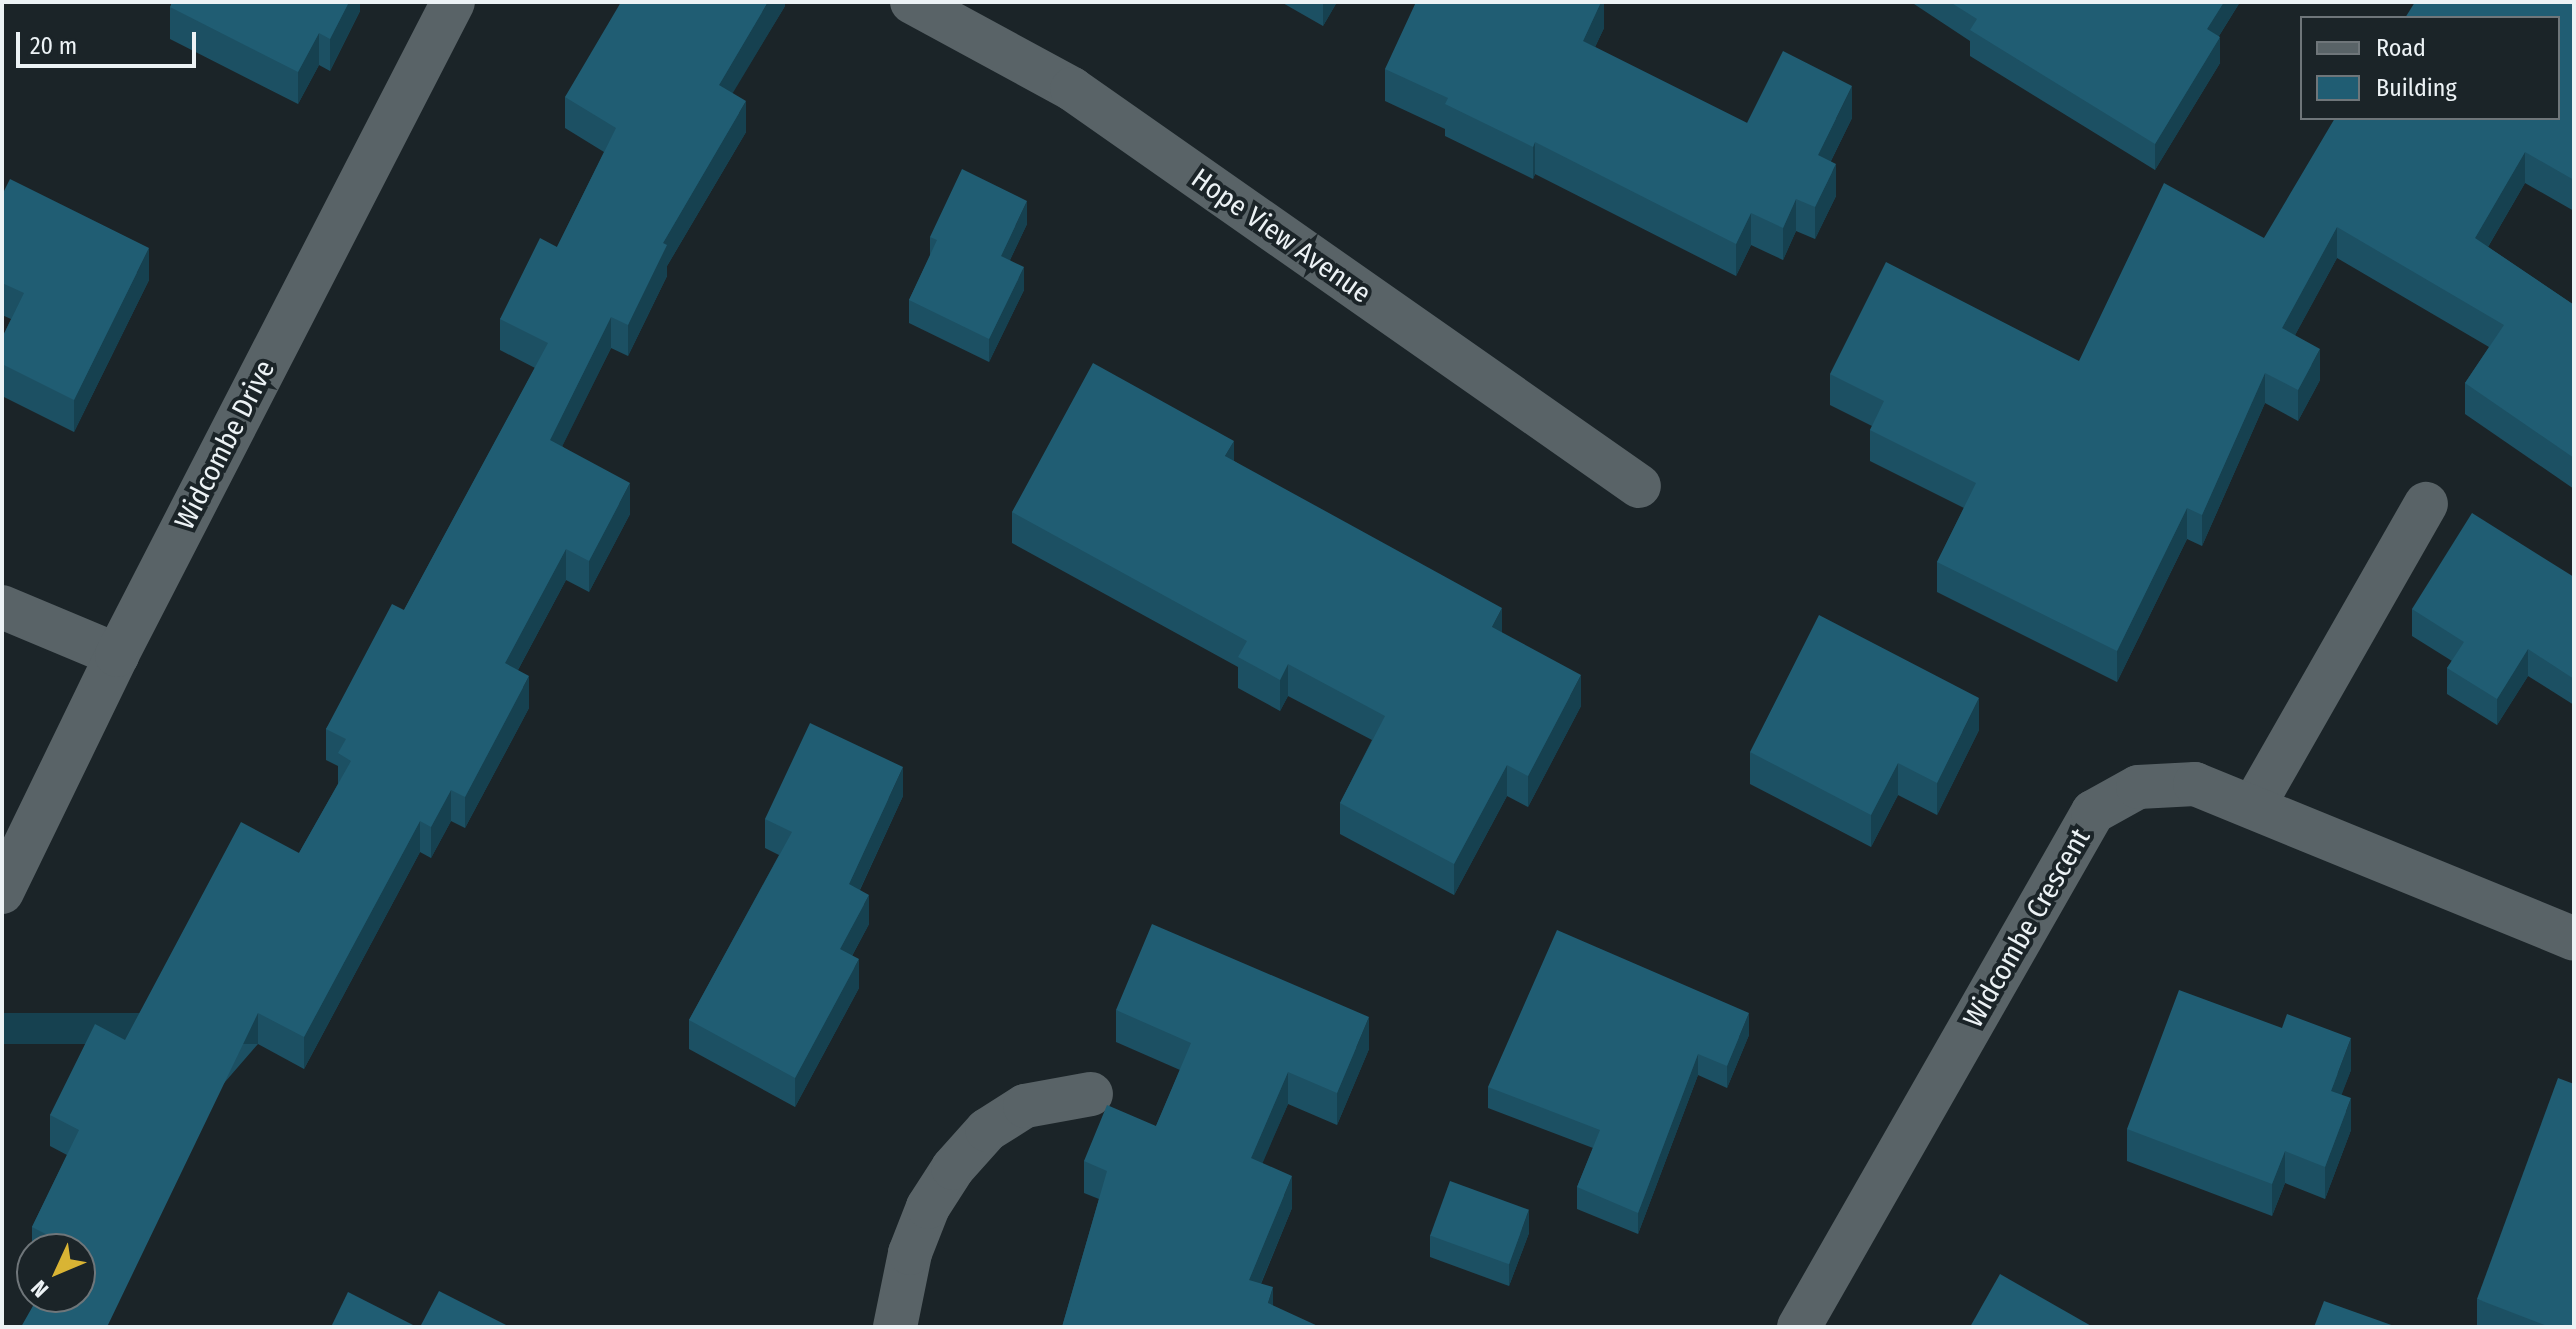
<!DOCTYPE html>
<style>
body{margin:0}
#map{position:relative;width:2576px;height:1329px;overflow:hidden;background:#1b2428;font-family:"Fira Sans Condensed",sans-serif}
div>[style]{position:absolute}
.minor>*{height:44px;margin:-22px;padding:0 22px;transform-origin:22px;border-radius:22px;background:#596367}
.wall>*{inset:0;background:#1c5063}
.shaded-wall>*{inset:0;background:#164150;transform-origin:0 0}
.building>*{inset:0;background:#205d73;transform-origin:0 0}
span{translate:-50% -50%;white-space:nowrap;text-align:center;line-height:1.15;-webkit-text-stroke:8px #1b2428;paint-order:stroke}
.street-label{font-size:28px;color:#ecf2f5}
.frame{position:absolute;inset:0;border:4px solid #ecf2f5;pointer-events:none}
.legend{position:absolute;left:2300px;top:16px;width:260px;height:104px;box-sizing:border-box;background:#1b2428;border:2px solid #6f767a;margin:0;padding:10px 14px;list-style:none;font-size:24px;color:#ecf2f5}
.legend li{display:flex;align-items:center;gap:16px;height:40px}
.legend b{width:40px;border:2px solid #6f767a}
.north{position:absolute;left:16px;top:1233px;width:80px;height:80px;box-sizing:border-box;background:#1b2428;border:2px solid #6f767a;border-radius:50%;rotate:226deg;font-size:22px;font-weight:700;line-height:32px;text-align:center;color:#ecf2f5}
.north::after{content:'';display:block;margin:auto;width:28px;height:36px;background:#d9b434;clip-path:polygon(50% 0,100% 100%,50% 72%,0 100%)}
.scale{position:absolute;left:16px;top:32px;width:180px;height:36px;box-sizing:border-box;border:4px solid #ecf2f5;border-top:0;padding-left:10px;font-size:24px;line-height:28px;white-space:nowrap;color:#ecf2f5;-webkit-text-stroke:6px #1b2428;paint-order:stroke}
</style>
<div id="map">
<div class="minor">
<i style="left:912px;top:2px;width:182px;rotate:28.5deg"></i>
<i style="left:1072px;top:89px;width:692px;rotate:35deg"></i>
<i style="left:2px;top:607px;width:125px;rotate:22.7deg"></i>
<i style="left:2253px;top:807px;width:349px;rotate:-60.3deg"></i>
<i style="left:2px;top:892px;width:263px;rotate:-64.1deg"></i>
<i style="left:117px;top:655px;width:734px;rotate:-62.77deg"></i>
<i style="left:895px;top:1327px;width:76px;rotate:-78.5deg"></i>
<i style="left:910px;top:1253px;width:49px;rotate:-68.6deg"></i>
<i style="left:928px;top:1207px;width:46px;rotate:-57.3deg"></i>
<i style="left:953px;top:1168px;width:51px;rotate:-48.2deg"></i>
<i style="left:987px;top:1130px;width:45px;rotate:-32.3deg"></i>
<i style="left:1025px;top:1106px;width:67px;rotate:-10.3deg"></i>
<i style="left:1799px;top:1327px;width:593px;rotate:-60.28deg"></i>
<i style="left:2093px;top:812px;width:51px;rotate:-29.1deg"></i>
<i style="left:2138px;top:787px;width:57px;rotate:-3deg"></i>
<i style="left:2195px;top:784px;width:409px;rotate:22.2deg"></i>
</div>
<div class="wall">
<i style="clip-path:polygon(360px 2px,360px 11px,330px 71px,319px 65px,298px 104px,170px 39px,170px 7px)"></i>
<i style="clip-path:polygon(785px 2px,785px 6px,732px 93px,746px 132px,667px 266px,667px 276px,628px 356px,611px 348px,562px 446px,630px 514px,589px 592px,566px 580px,518px 670px,529px 708px,465px 828px,451px 821px,431px 858px,420px 852px,304px 1069px,258px 1044px,80px 1249px,32px 1249px,32px 1259px,32px 1227px,67px 1155px,50px 1146px,50px 1115px,125px 1040px,299px 853px,338px 784px,338px 766px,326px 760px,326px 729px,404px 610px,535px 368px,500px 350px,500px 319px,557px 247px,604px 152px,565px 128px,565px 97px)"></i>
<i style="clip-path:polygon(1281px 2px,1337px 2px,1323px 26px)"></i>
<i style="clip-path:polygon(1604px 2px,1604px 28px,1595px 47px,1747px 123px,1852px 118px,1831px 161px,1836px 196px,1815px 239px,1796px 231px,1783px 260px,1751px 245px,1736px 276px,1535px 174px,1533px 179px,1445px 136px,1445px 129px,1385px 101px,1385px 69px)"></i>
<i style="clip-path:polygon(1911px 2px,2240px 2px,2219px 36px,2220px 63px,2155px 170px,1970px 56px,1970px 41px)"></i>
<i style="clip-path:polygon(2574px 2px,2574px 211px,2525px 183px,2488px 247px,2574px 305px,2574px 489px,2465px 414px,2465px 383px,2489px 347px,2337px 258px,2295px 335px,2320px 380px,2298px 421px,2265px 403px,2202px 546px,2187px 539px,2117px 682px,1937px 592px,1937px 562px,1964px 508px,1870px 461px,1870px 430px,1872px 426px,1830px 405px,1830px 374px,2079px 361px,2264px 238px)"></i>
<i style="clip-path:polygon(2px 195px,149px 280px,74px 432px,2px 396px,2px 338px,11px 319px,2px 315px)"></i>
<i style="clip-path:polygon(1027px 224px,1010px 260px,1024px 290px,989px 362px,909px 323px,909px 300px,930px 256px,930px 237px)"></i>
<i style="clip-path:polygon(1234px 461px,1502px 633px,1581px 706px,1528px 807px,1507px 796px,1454px 895px,1340px 834px,1340px 803px,1372px 740px,1288px 696px,1280px 711px,1238px 688px,1238px 667px,1012px 543px,1012px 512px)"></i>
<i style="clip-path:polygon(2574px 577px,2574px 705px,2528px 676px,2497px 725px,2447px 694px,2447px 668px,2452px 661px,2412px 636px,2412px 609px)"></i>
<i style="clip-path:polygon(1979px 730px,1937px 815px,1898px 795px,1871px 847px,1750px 784px,1750px 752px)"></i>
<i style="clip-path:polygon(903px 796px,860px 890px,869px 924px,852px 956px,859px 988px,795px 1107px,689px 1049px,689px 1020px,779px 855px,765px 848px,765px 819px)"></i>
<i style="clip-path:polygon(1116px 1010px,1369px 1049px,1337px 1125px,1288px 1104px,1262px 1163px,1292px 1208px,1261px 1284px,1062px 1327px,1099px 1199px,1084px 1193px,1084px 1161px,1156px 1126px,1180px 1070px,1116px 1042px)"></i>
<i style="clip-path:polygon(1749px 1035px,1727px 1088px,1698px 1075px,1638px 1234px,1577px 1209px,1577px 1187px,1593px 1148px,1488px 1108px,1488px 1087px)"></i>
<i style="clip-path:polygon(2351px 1070px,2341px 1095px,2351px 1130px,2325px 1199px,2285px 1183px,2272px 1216px,2127px 1161px,2127px 1129px)"></i>
<i style="clip-path:polygon(1529px 1233px,1509px 1286px,1430px 1257px,1430px 1235px)"></i>
<i style="clip-path:polygon(2477px 1299px,2574px 1327px,2477px 1327px)"></i>
</div>
<div class="shaded-wall">
<i style="clip-path:polygon(349px 2px,360px 2px,360px 11px,330px 71px,330px 39px)"></i>
<i style="clip-path:polygon(768px 2px,785px 2px,785px 6px,719px 116px,719px 85px)"></i>
<i style="clip-path:polygon(1323px 2px,1337px 2px,1323px 26px)"></i>
<i style="clip-path:polygon(1601px 2px,1604px 2px,1604px 28px,1583px 73px,1583px 41px)"></i>
<i style="clip-path:polygon(2224px 2px,2240px 2px,2207px 55px,2207px 29px)"></i>
<i style="clip-path:polygon(319px 33px,319px 65px,298px 104px,298px 72px)"></i>
<i style="clip-path:polygon(2220px 37px,2220px 63px,2155px 170px,2155px 144px)"></i>
<i style="clip-path:polygon(1852px 86px,1852px 118px,1818px 187px,1818px 155px)"></i>
<i style="clip-path:polygon(746px 101px,746px 132px,667px 266px,667px 276px,628px 356px,628px 325px,663px 243px)"></i>
<i style="clip-path:polygon(1535px 142px,1535px 174px,1533px 179px,1533px 147px)"></i>
<i style="clip-path:polygon(2525px 152px,2525px 183px,2475px 269px,2475px 238px)"></i>
<i style="clip-path:polygon(1836px 164px,1836px 196px,1815px 239px,1815px 207px)"></i>
<i style="clip-path:polygon(1796px 199px,1796px 231px,1783px 260px,1783px 228px)"></i>
<i style="clip-path:polygon(1027px 201px,1027px 224px,1001px 279px,1001px 256px)"></i>
<i style="clip-path:polygon(1751px 213px,1751px 245px,1736px 276px,1736px 244px)"></i>
<i style="clip-path:polygon(2337px 227px,2337px 258px,2282px 359px,2282px 328px)"></i>
<i style="clip-path:polygon(149px 248px,149px 280px,74px 432px,74px 400px)"></i>
<i style="clip-path:polygon(1024px 267px,1024px 290px,989px 362px,989px 339px)"></i>
<i style="clip-path:polygon(611px 317px,611px 348px,550px 471px,550px 440px)"></i>
<i style="clip-path:polygon(2320px 349px,2320px 380px,2298px 421px,2298px 390px)"></i>
<i style="clip-path:polygon(2265px 373px,2265px 403px,2202px 546px,2202px 515px)"></i>
<i style="clip-path:polygon(1234px 441px,1234px 472px,1225px 456px)"></i>
<i style="clip-path:polygon(630px 483px,630px 514px,589px 592px,589px 561px)"></i>
<i style="clip-path:polygon(2187px 508px,2187px 539px,2117px 682px,2117px 651px)"></i>
<i style="clip-path:polygon(566px 549px,566px 580px,505px 694px,505px 663px)"></i>
<i style="clip-path:polygon(1502px 608px,1502px 639px,1492px 627px)"></i>
<i style="clip-path:polygon(2528px 649px,2528px 676px,2497px 725px,2497px 699px)"></i>
<i style="clip-path:polygon(1288px 664px,1288px 696px,1280px 711px,1280px 680px)"></i>
<i style="clip-path:polygon(1581px 675px,1581px 706px,1528px 807px,1528px 776px)"></i>
<i style="clip-path:polygon(529px 676px,529px 708px,465px 828px,465px 797px)"></i>
<i style="clip-path:polygon(1979px 698px,1979px 730px,1937px 815px,1937px 783px)"></i>
<i style="clip-path:polygon(1898px 763px,1898px 795px,1871px 847px,1871px 815px)"></i>
<i style="clip-path:polygon(1507px 765px,1507px 796px,1454px 895px,1454px 864px)"></i>
<i style="clip-path:polygon(903px 767px,903px 796px,849px 913px,849px 884px)"></i>
<i style="clip-path:polygon(451px 790px,451px 821px,431px 858px,431px 827px)"></i>
<i style="clip-path:polygon(420px 821px,420px 852px,304px 1069px,304px 1037px)"></i>
<i style="clip-path:polygon(869px 895px,869px 924px,840px 978px,840px 949px)"></i>
<i style="clip-path:polygon(859px 959px,859px 988px,795px 1107px,795px 1078px)"></i>
<i style="left:258px;top:1013px;width:31px;height:348px;rotate:90deg"></i>
<i style="clip-path:polygon(1749px 1013px,1749px 1035px,1727px 1088px,1727px 1066px)"></i>
<i style="clip-path:polygon(1369px 1017px,1369px 1049px,1337px 1125px,1337px 1093px)"></i>
<i style="clip-path:polygon(2351px 1038px,2351px 1070px,2331px 1123px,2331px 1091px)"></i>
<i style="clip-path:polygon(1698px 1054px,1698px 1075px,1638px 1234px,1638px 1213px)"></i>
<i style="clip-path:polygon(1288px 1072px,1288px 1104px,1251px 1190px,1251px 1158px)"></i>
<i style="clip-path:polygon(2351px 1098px,2351px 1130px,2325px 1199px,2325px 1167px)"></i>
<i style="clip-path:polygon(2285px 1151px,2285px 1183px,2272px 1216px,2272px 1184px)"></i>
<i style="clip-path:polygon(1292px 1176px,1292px 1208px,1249px 1312px,1249px 1280px)"></i>
<i style="clip-path:polygon(1529px 1210px,1529px 1233px,1509px 1286px,1509px 1263px)"></i>
<i style="clip-path:polygon(1273px 1287px,1273px 1319px,1268px 1303px)"></i>
</div>
<div class="building">
<i style="clip-path:polygon(172px 2px,349px 2px,330px 39px,319px 33px,298px 72px,170px 7px)"></i>
<i style="clip-path:polygon(621px 2px,768px 2px,719px 85px,746px 101px,663px 243px,667px 245px,628px 325px,611px 317px,550px 440px,630px 483px,589px 561px,566px 549px,505px 663px,529px 676px,465px 797px,451px 790px,431px 827px,420px 821px,304px 1037px,258px 1013px,107px 1327px,21px 1327px,38px 1297px,80px 1297px,80px 1249px,65px 1249px,67px 1245px,32px 1227px,79px 1130px,50px 1115px,95px 1024px,125px 1040px,241px 822px,299px 853px,351px 761px,338px 753px,346px 739px,326px 729px,392px 604px,404px 610px,548px 343px,500px 319px,540px 238px,557px 247px,616px 128px,565px 97px)"></i>
<i style="clip-path:polygon(1416px 2px,1601px 2px,1583px 41px,1747px 123px,1783px 51px,1852px 86px,1818px 155px,1836px 164px,1815px 207px,1796px 199px,1783px 228px,1751px 213px,1736px 244px,1535px 142px,1533px 147px,1445px 104px,1448px 98px,1385px 69px)"></i>
<i style="clip-path:polygon(1950px 2px,2224px 2px,2207px 29px,2220px 37px,2155px 144px,1970px 30px,1977px 19px)"></i>
<i style="clip-path:polygon(2415px 2px,2574px 2px,2574px 180px,2525px 152px,2475px 238px,2574px 305px,2574px 458px,2465px 383px,2504px 325px,2337px 227px,2282px 328px,2320px 349px,2298px 390px,2265px 373px,2202px 515px,2187px 508px,2117px 651px,1937px 562px,1976px 483px,1870px 430px,1884px 401px,1830px 374px,1886px 262px,2079px 361px,2164px 183px,2264px 238px,2335px 118px,2558px 118px,2558px 18px,2405px 18px)"></i>
<i style="clip-path:polygon(962px 169px,1027px 201px,1001px 256px,1024px 267px,989px 339px,909px 300px,937px 240px,930px 237px)"></i>
<i style="clip-path:polygon(10px 179px,149px 248px,74px 400px,2px 364px,2px 338px,24px 293px,2px 283px,2px 195px)"></i>
<i style="clip-path:polygon(1093px 363px,1234px 441px,1225px 456px,1502px 608px,1492px 627px,1581px 675px,1528px 776px,1507px 765px,1454px 864px,1340px 803px,1385px 716px,1288px 664px,1280px 680px,1238px 657px,1247px 641px,1012px 512px)"></i>
<i style="clip-path:polygon(2472px 513px,2574px 577px,2574px 679px,2528px 649px,2497px 699px,2447px 668px,2464px 642px,2412px 609px)"></i>
<i style="clip-path:polygon(1819px 615px,1979px 698px,1937px 783px,1898px 763px,1871px 815px,1750px 752px)"></i>
<i style="clip-path:polygon(810px 723px,903px 767px,849px 884px,869px 895px,840px 949px,859px 959px,795px 1078px,689px 1020px,792px 832px,765px 819px)"></i>
<i style="clip-path:polygon(1152px 924px,1369px 1017px,1337px 1093px,1288px 1072px,1251px 1158px,1292px 1176px,1249px 1280px,1273px 1287px,1268px 1303px,1320px 1327px,1062px 1327px,1107px 1171px,1084px 1161px,1107px 1105px,1156px 1126px,1191px 1043px,1116px 1010px)"></i>
<i style="clip-path:polygon(1557px 930px,1749px 1013px,1727px 1066px,1698px 1054px,1638px 1213px,1577px 1187px,1600px 1130px,1488px 1087px)"></i>
<i style="clip-path:polygon(2179px 990px,2282px 1028px,2287px 1014px,2351px 1038px,2331px 1091px,2351px 1098px,2325px 1167px,2285px 1151px,2272px 1184px,2127px 1129px)"></i>
<i style="clip-path:polygon(2558px 1078px,2574px 1084px,2574px 1321px,2572px 1327px,2550px 1327px,2477px 1299px)"></i>
<i style="left:1450px;top:1181px;width:84px;height:58px;rotate:20deg"></i>
<i style="clip-path:polygon(2000px 1274px,2093px 1327px,1970px 1327px)"></i>
<i style="clip-path:polygon(439px 1291px,510px 1327px,420px 1327px)"></i>
<i style="clip-path:polygon(348px 1292px,417px 1327px,331px 1327px)"></i>
<i style="clip-path:polygon(2324px 1301px,2397px 1327px,2314px 1327px)"></i>
</div>
<div class="street-label">
<span style="left:1281px;top:236px;rotate:35deg">Hope View Avenue</span>
<span style="left:225px;top:445px;rotate:-63deg">Widcombe Drive</span>
<span style="left:2027px;top:928px;rotate:-60deg">Widcombe Crescent</span>
</div>
<div class="frame"></div>
<ul class="legend">
<li><b style="height:10px;background:#596367"></b>Road</li>
<li><b style="height:22px;background:#205d73"></b>Building</li>
</ul>
<div class="north">N</div>
<div class="scale">20 m</div>
</div>
